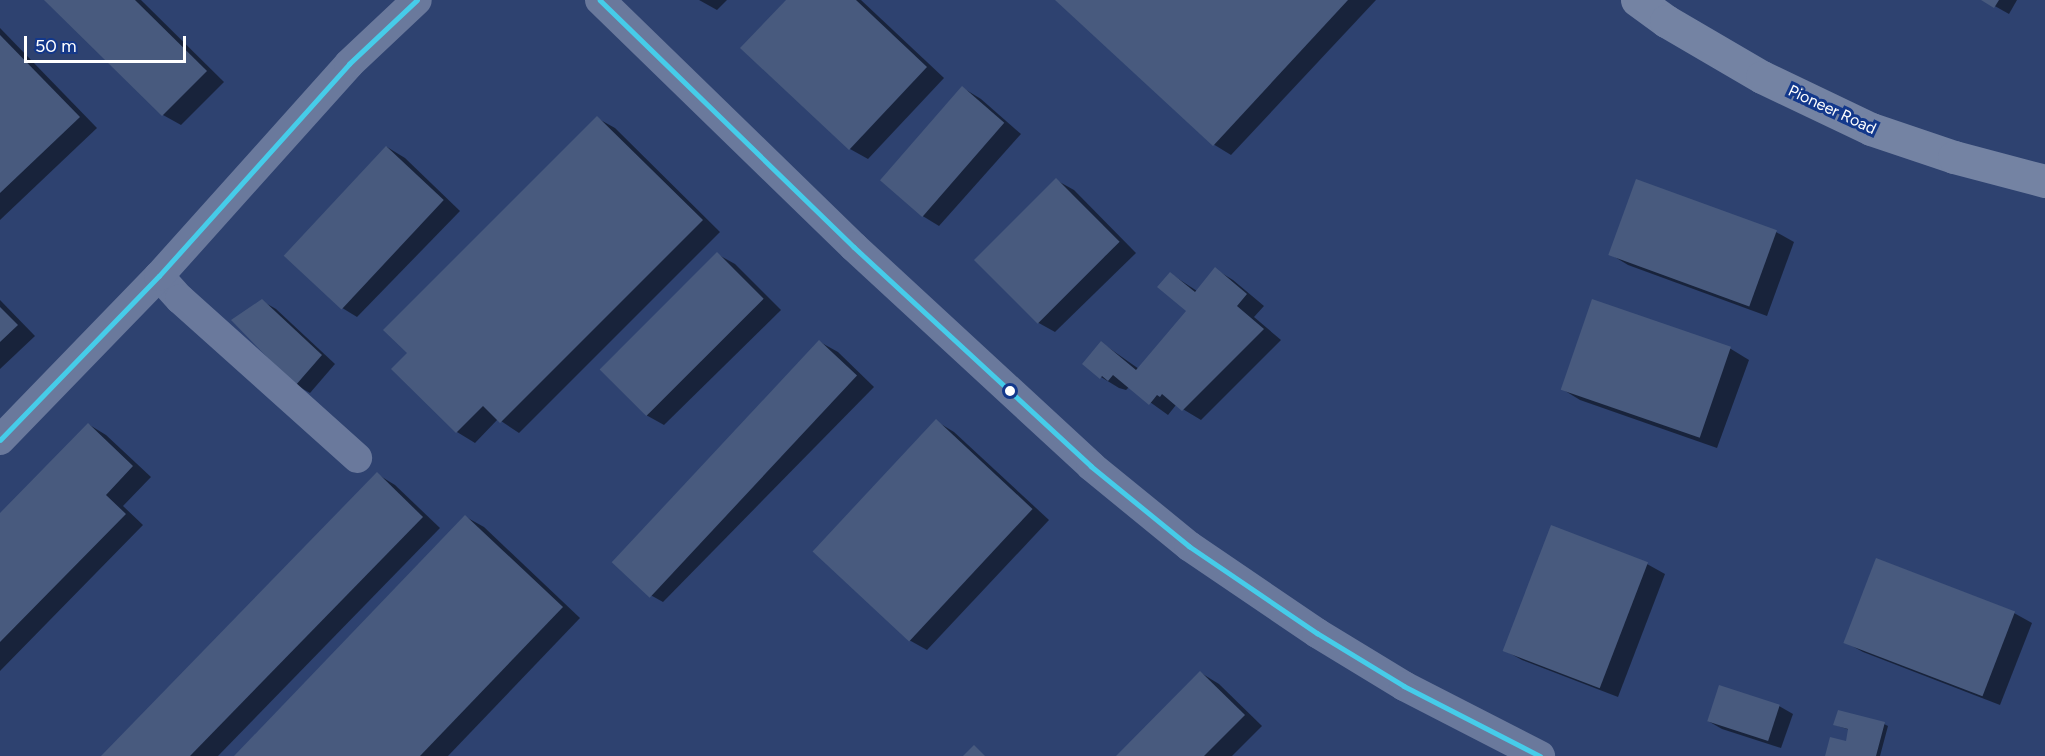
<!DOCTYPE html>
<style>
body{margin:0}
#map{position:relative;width:2045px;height:756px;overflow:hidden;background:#2e4270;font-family:Figtree,sans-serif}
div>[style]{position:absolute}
.shadow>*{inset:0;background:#0007}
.building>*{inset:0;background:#485a7e;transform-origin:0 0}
.minor>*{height:30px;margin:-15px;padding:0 15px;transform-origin:15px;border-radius:15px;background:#6a799c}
.major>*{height:33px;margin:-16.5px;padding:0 16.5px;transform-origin:16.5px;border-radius:16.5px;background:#7483a3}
.bus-1>*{height:4.5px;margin:-2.25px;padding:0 2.25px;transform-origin:2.25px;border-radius:2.25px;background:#46cce9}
.dots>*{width:16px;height:16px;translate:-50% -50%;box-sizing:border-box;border:3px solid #13388b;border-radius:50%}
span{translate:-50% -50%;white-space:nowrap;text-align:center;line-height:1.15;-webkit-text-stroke:6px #13388b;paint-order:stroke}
.street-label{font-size:16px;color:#fff}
.scale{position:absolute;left:24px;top:36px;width:162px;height:27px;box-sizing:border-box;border:3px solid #fff;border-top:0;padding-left:8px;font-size:18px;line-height:21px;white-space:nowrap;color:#fff;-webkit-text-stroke:4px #13388b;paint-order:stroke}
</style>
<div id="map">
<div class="shadow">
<i style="clip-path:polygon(46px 0,141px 0,224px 82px,181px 125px,163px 115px)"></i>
<i style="clip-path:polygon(699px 0,727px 0,717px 10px)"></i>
<i style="clip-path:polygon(788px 0,861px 0,944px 78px,868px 159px,850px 149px)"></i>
<i style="clip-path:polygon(1057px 0,1376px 0,1231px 155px,1213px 144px)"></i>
<i style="clip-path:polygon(1984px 0,2017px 0,2009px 14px)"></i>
<i style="clip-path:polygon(0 28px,97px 128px,0 220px)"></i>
<i style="clip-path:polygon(963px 88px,981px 99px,1021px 134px,939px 226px,921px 215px)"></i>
<i style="clip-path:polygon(597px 118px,615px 128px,720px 232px,519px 433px,498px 419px,475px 443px,457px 432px,409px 353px)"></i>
<i style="clip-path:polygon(387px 147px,405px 158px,460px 211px,357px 317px,339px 306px)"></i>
<i style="clip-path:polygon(1056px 180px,1074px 190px,1136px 253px,1055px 332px,1037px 322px)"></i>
<i style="clip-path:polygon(1776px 232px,1794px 242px,1767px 316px,1628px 265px,1610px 254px)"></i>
<i style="clip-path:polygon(717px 254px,735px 264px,781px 310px,664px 425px,646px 415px)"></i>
<i style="clip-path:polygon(1215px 269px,1233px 280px,1264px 306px,1254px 317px,1281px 340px,1201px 420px,1176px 405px,1168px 415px,1129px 387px,1126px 390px,1119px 388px,1101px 377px,1102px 343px,1139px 369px,1188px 311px,1171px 274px,1197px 291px)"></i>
<i style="clip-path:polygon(0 300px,35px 336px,0 369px)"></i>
<i style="clip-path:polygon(262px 301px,276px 309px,335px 364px,310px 393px,296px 385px)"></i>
<i style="clip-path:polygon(1593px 301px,1731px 349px,1749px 360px,1717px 448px,1580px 400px,1562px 389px)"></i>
<i style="clip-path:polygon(820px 342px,838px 352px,874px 387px,663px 602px,645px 592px)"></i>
<i style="clip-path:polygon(936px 421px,954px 432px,1049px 520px,927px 650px,909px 640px)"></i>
<i style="clip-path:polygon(88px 424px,106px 435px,151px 477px,123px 506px,143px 525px,0 671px,0 515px)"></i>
<i style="clip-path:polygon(377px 474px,395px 485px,440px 528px,218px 756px,103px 756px)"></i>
<i style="clip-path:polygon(466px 517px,484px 527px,580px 618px,448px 756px,236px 756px)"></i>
<i style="clip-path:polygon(1647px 564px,1665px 574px,1618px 697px,1522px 660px,1504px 650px)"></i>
<i style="clip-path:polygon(2014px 613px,2032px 623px,2000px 705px,1863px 652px,1845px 642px)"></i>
<i style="clip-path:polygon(1201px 673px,1219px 684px,1262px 726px,1232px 756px,1118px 756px)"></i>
<i style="clip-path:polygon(1779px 706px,1793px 714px,1781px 748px,1722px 729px,1708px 721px)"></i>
<i style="clip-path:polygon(1884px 724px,1888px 726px,1880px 756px,1827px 756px,1847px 743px,1850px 730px,1835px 725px)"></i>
</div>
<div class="building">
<i style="clip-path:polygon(44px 0,135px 0,207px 71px,162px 116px)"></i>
<i style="clip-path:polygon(786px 0,856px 0,927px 67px,849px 150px,740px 48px)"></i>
<i style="clip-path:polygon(1055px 0,1348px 0,1213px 146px)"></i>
<i style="clip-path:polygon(1981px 0,1999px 0,1994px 8px)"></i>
<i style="clip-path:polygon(0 35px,80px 117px,0 193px)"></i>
<i style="left:962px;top:86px;width:56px;height:125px;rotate:41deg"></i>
<i style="clip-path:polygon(597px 116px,703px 220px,500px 423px,483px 406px,456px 433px,391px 369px,407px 353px,383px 330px)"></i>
<i style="left:386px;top:146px;width:79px;height:150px;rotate:43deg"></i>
<i style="left:1056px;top:178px;width:90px;height:116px;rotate:45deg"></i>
<i style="left:1636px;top:179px;width:150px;height:81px;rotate:20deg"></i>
<i style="left:717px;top:252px;width:66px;height:166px;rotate:45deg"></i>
<i style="clip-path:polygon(1215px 267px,1247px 294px,1237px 306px,1264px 329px,1182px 411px,1162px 394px,1160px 397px,1157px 395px,1149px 405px,1113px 375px,1108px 381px,1102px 376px,1100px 379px,1082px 364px,1101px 341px,1136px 370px,1186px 311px,1157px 287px,1170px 272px,1195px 292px)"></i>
<i style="clip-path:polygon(262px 299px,322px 355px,295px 386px,231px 320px)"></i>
<i style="left:1592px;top:299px;width:147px;height:96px;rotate:19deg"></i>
<i style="clip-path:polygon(0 307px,18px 325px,0 342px)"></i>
<i style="left:819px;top:340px;width:52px;height:304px;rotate:43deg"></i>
<i style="left:936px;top:419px;width:132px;height:181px;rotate:43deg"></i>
<i style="clip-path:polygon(88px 423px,133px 466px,106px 495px,126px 514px,0 642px,0 513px)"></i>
<i style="clip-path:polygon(377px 472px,423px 517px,190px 756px,101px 756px)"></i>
<i style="clip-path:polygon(465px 515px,563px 607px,420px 756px,234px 756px)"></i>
<i style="left:1551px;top:525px;width:104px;height:135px;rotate:21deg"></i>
<i style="left:1876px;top:558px;width:149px;height:91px;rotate:21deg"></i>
<i style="clip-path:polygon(1200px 671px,1245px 715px,1204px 756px,1116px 756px)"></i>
<i style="left:1719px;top:685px;width:64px;height:38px;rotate:18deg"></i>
<i style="clip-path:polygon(1838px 710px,1885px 722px,1876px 756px,1825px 756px,1830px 737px,1846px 741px,1848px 729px,1833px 725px)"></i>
<i style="clip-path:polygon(974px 745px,985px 756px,963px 756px)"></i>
</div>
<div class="minor">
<i style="left:600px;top:0;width:354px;rotate:44.2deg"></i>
<i style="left:854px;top:247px;width:323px;rotate:42.7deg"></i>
<i style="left:1091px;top:466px;width:127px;rotate:39.2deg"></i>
<i style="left:1189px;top:546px;width:155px;rotate:34.2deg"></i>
<i style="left:1317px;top:633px;width:102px;rotate:31.3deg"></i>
<i style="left:1404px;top:686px;width:153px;rotate:27.2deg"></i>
<i style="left:159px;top:276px;width:31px;rotate:48deg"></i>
<i style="left:180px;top:299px;width:238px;rotate:41.9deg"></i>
<i style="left:0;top:440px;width:228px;rotate:-45.9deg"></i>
<i style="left:159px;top:276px;width:285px;rotate:-48.1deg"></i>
<i style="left:349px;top:64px;width:93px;rotate:-43.3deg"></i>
</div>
<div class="major">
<i style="left:1637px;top:0;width:36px;rotate:36deg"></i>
<i style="left:1666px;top:21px;width:111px;rotate:30.3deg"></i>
<i style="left:1762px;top:77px;width:121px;rotate:25.5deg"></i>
<i style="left:1871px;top:129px;width:88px;rotate:18.6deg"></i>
<i style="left:1954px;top:157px;width:94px;rotate:14.8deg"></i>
</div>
<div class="bus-1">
<i style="left:600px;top:0;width:354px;rotate:44.2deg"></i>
<i style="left:854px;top:247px;width:323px;rotate:42.7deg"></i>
<i style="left:1091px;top:466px;width:127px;rotate:39.2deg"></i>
<i style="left:1189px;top:546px;width:155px;rotate:34.2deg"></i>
<i style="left:1317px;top:633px;width:102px;rotate:31.3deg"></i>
<i style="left:1404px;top:686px;width:153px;rotate:27.2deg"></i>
<i style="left:0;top:440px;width:228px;rotate:-45.9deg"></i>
<i style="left:159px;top:276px;width:285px;rotate:-48.1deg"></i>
<i style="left:349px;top:64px;width:93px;rotate:-43.3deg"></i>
</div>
<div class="dots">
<i style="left:1010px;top:391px;background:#fff"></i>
</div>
<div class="street-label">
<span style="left:1832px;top:110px;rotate:25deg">Pioneer Road</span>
</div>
<div class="scale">50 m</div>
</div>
